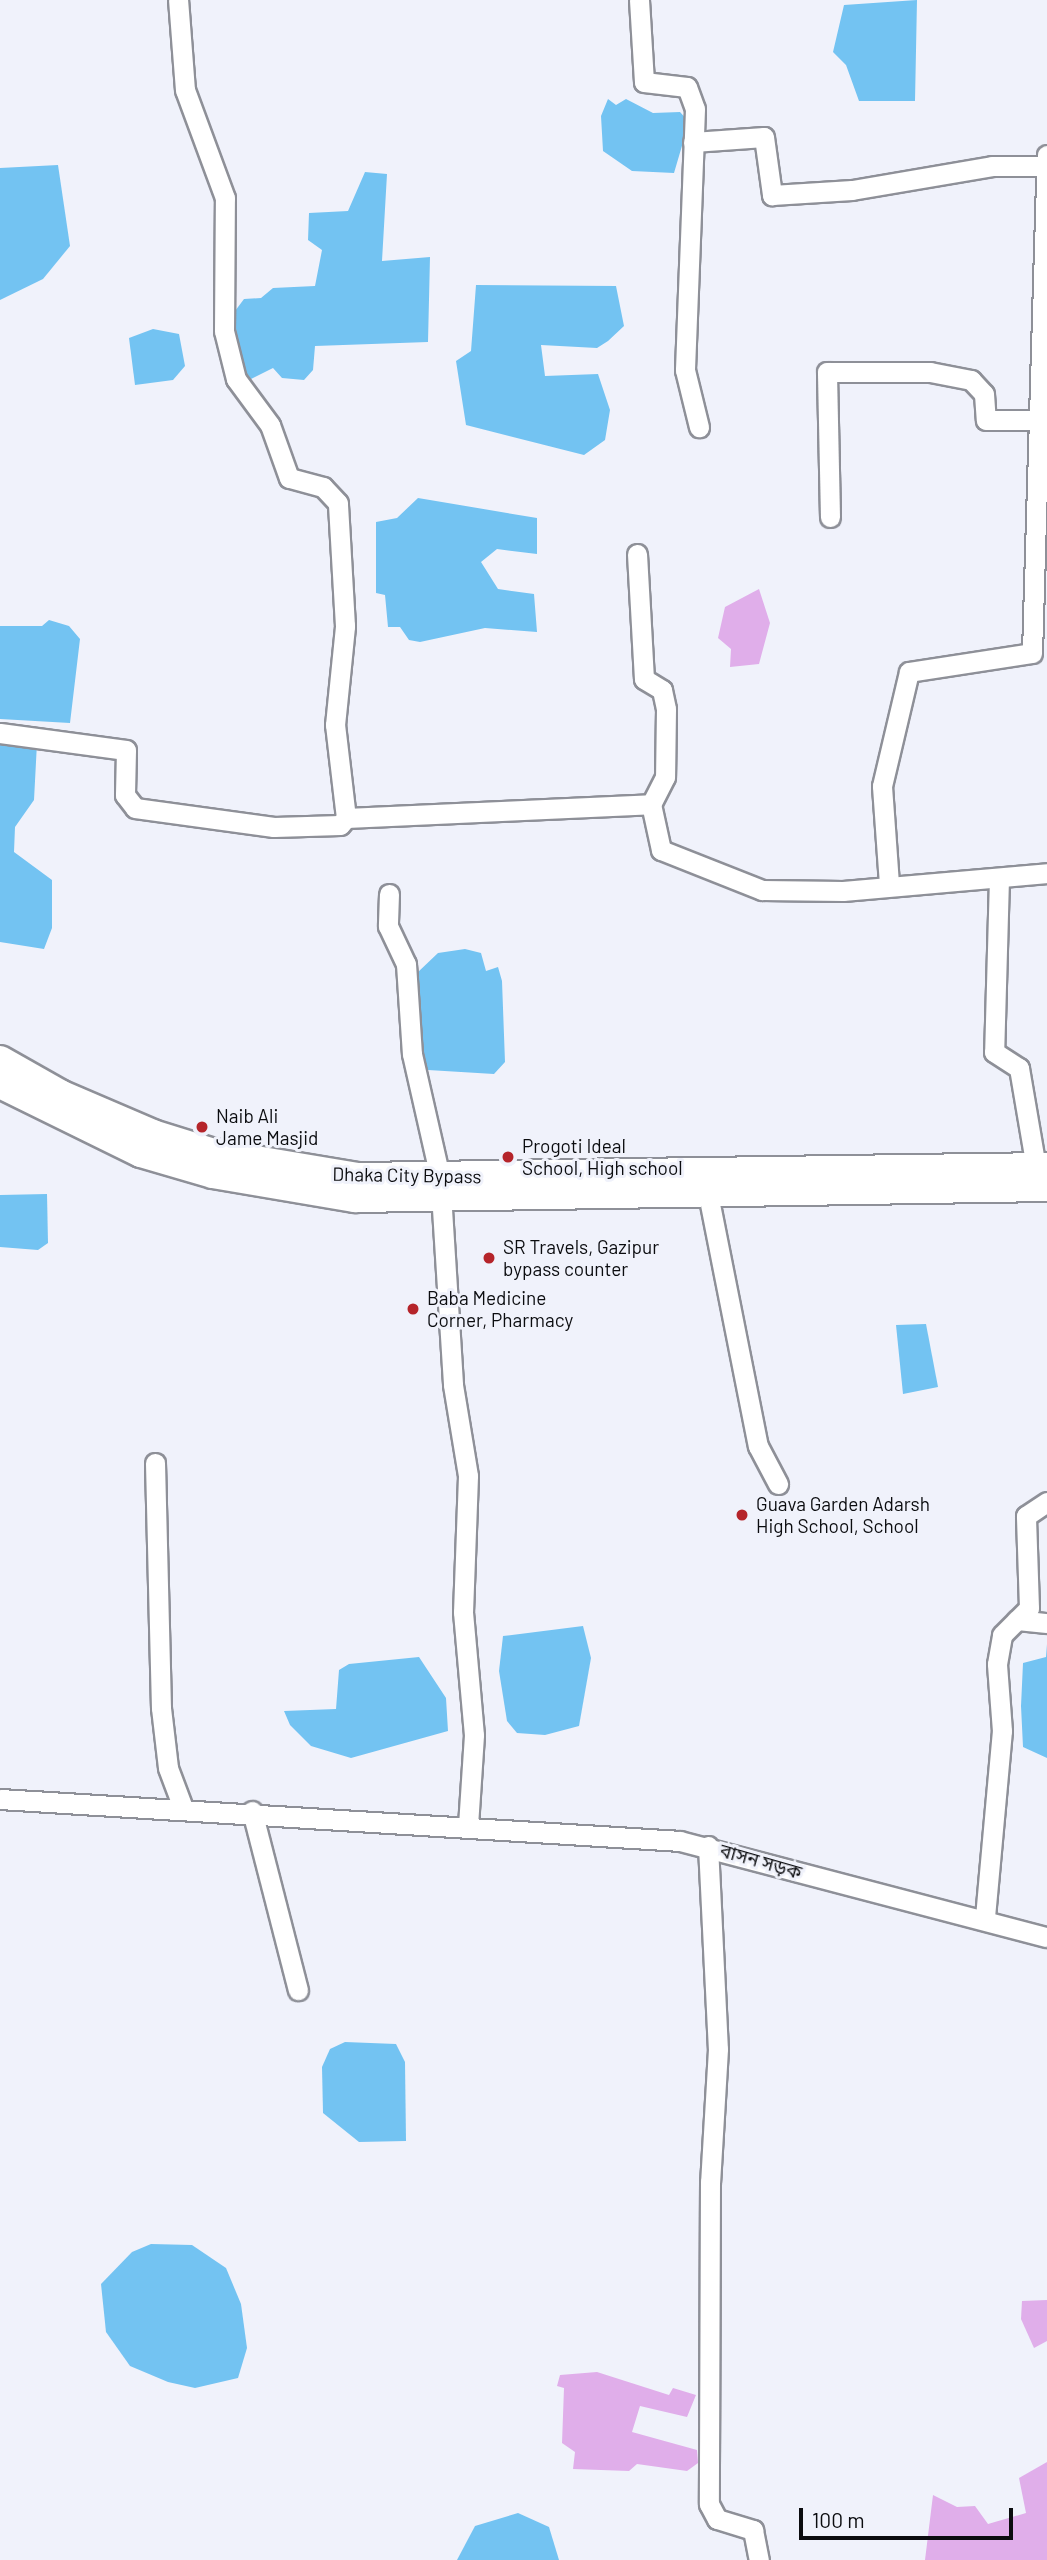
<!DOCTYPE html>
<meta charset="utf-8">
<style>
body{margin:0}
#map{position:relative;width:1047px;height:2560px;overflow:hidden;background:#f0f2fb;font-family:Barlow,"Noto Sans Bengali",sans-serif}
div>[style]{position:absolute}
.green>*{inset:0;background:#e0aeea}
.water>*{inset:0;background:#73c3f2}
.roads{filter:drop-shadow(2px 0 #8e9098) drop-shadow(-2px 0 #8e9098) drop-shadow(0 2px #8e9098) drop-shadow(0 -2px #8e9098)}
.minor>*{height:19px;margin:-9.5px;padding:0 9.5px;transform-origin:9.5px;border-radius:9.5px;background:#fff}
.highway>*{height:28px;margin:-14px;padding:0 14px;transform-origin:14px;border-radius:14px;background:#fff}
.dots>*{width:19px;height:19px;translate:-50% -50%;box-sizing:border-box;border:4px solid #f0f2fb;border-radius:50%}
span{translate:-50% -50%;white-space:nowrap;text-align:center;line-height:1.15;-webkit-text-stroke:6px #f0f2fb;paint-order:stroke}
.poi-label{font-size:19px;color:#0b0c0f}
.left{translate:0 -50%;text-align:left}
.street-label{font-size:19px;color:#0b0c0f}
.scale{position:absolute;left:799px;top:2508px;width:214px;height:32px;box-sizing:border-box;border:4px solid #0b0c0f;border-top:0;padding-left:9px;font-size:21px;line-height:24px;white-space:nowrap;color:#0b0c0f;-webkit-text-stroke:5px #f0f2fb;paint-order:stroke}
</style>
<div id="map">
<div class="green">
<i style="clip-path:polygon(759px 589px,770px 623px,759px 664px,730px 667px,731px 649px,718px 638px,725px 607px)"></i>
<i style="clip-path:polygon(1047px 2300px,1047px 2341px,1034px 2348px,1021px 2319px,1022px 2301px)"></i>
<i style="clip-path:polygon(597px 2372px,669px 2395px,673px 2388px,696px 2395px,687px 2417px,640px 2406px,632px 2432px,697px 2450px,698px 2463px,687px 2471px,637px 2464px,629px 2471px,573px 2469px,575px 2452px,562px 2443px,564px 2388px,557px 2386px,560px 2375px)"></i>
<i style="clip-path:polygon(1047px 2462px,1047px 2560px,925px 2560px,933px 2495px,957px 2507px,975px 2506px,988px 2524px,1026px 2513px,1019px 2478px)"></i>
</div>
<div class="water">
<i style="clip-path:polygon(917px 0,915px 101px,859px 101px,846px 65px,833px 52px,844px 5px)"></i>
<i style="clip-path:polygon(608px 99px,616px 105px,626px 99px,653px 113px,680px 112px,689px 122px,674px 173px,632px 171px,603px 151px,601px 116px)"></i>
<i style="clip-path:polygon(58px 165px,70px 246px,43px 279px,0 300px,0 168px)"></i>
<i style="clip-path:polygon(365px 172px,387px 174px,382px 261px,430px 257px,428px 342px,315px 346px,313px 370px,304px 380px,282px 378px,273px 368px,251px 379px,238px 362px,235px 311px,244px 299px,261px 298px,273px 288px,315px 286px,322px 250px,308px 240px,309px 213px,348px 211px)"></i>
<i style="clip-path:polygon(476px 285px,616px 286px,624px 326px,608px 341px,597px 348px,541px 345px,545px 376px,598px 374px,610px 410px,605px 440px,584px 455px,466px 425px,456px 361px,471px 351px)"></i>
<i style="clip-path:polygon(153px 329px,179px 334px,185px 366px,173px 380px,135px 385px,129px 338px)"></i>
<i style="clip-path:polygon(418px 498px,537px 518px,537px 554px,497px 549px,481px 562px,498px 589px,534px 594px,537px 632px,485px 628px,420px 642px,409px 640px,400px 627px,388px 627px,385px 595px,376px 593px,376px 522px,397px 518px)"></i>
<i style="clip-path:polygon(49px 620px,69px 626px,80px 639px,70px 723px,0 719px,0 626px,42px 626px)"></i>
<i style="clip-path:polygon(0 739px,37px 743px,34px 800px,15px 827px,14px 852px,52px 880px,52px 928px,44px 949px,0 942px)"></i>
<i style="clip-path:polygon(465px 949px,481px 953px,486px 971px,498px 967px,502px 981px,505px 1062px,494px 1074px,428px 1070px,418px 1050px,411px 987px,417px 973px,438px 953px)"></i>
<i style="clip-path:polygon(47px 1194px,48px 1243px,38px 1250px,0 1247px,0 1195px)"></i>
<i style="clip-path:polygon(926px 1324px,938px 1387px,903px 1394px,896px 1325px)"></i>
<i style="clip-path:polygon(583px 1626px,591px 1658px,579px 1726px,545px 1735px,517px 1733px,507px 1721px,499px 1671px,503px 1636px)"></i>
<i style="clip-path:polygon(1047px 1644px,1047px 1758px,1023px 1747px,1021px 1706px,1023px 1663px,1046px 1657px)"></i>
<i style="clip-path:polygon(419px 1657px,446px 1698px,448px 1731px,351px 1758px,311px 1746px,290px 1725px,284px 1711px,336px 1709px,339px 1670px,349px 1664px)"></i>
<i style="clip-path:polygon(345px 2042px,396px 2044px,405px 2062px,406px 2141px,359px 2142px,323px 2113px,322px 2067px,330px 2049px)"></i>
<i style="clip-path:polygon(151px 2244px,192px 2245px,226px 2268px,241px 2304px,247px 2348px,238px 2378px,195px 2388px,168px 2382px,130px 2366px,106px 2332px,101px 2284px,132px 2252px)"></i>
<i style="clip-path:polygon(518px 2513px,549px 2527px,559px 2560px,457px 2560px,475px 2526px)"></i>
</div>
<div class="roads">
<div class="minor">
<i style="left:639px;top:0;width:82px;rotate:86.5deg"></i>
<i style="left:644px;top:82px;width:43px;rotate:6.6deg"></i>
<i style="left:687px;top:87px;width:23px;rotate:70deg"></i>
<i style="left:695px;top:109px;width:261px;rotate:92.2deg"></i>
<i style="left:685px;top:370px;width:59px;rotate:76.2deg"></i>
<i style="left:693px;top:142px;width:71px;rotate:-4deg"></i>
<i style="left:764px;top:137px;width:59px;rotate:82.1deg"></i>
<i style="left:772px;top:195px;width:80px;rotate:-3.6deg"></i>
<i style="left:852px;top:190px;width:142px;rotate:-9.7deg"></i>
<i style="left:992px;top:166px;width:52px"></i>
<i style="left:830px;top:517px;width:145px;rotate:-91.2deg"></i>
<i style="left:827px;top:372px;width:103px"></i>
<i style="left:930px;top:372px;width:42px;rotate:11deg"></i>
<i style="left:971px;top:380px;width:19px;rotate:47deg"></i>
<i style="left:984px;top:394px;width:26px;rotate:86deg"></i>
<i style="left:986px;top:420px;width:54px"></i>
<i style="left:637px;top:554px;width:125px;rotate:86.8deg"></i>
<i style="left:644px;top:679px;width:21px;rotate:31deg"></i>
<i style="left:662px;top:690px;width:19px;rotate:78deg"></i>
<i style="left:666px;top:709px;width:68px;rotate:90.8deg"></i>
<i style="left:665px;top:777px;width:30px;rotate:117deg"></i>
<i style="left:0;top:733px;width:127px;rotate:7.7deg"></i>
<i style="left:126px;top:750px;width:45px;rotate:91.3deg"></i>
<i style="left:125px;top:795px;width:16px;rotate:52deg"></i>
<i style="left:135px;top:808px;width:140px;rotate:7.8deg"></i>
<i style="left:274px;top:827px;width:66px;rotate:-1.7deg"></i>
<i style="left:340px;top:825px;width:9px;rotate:-49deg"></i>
<i style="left:346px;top:818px;width:94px;rotate:-96.7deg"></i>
<i style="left:335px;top:725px;width:100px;rotate:-84.2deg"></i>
<i style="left:345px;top:626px;width:123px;rotate:-93.3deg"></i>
<i style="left:338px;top:503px;width:22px;rotate:-133deg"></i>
<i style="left:323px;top:487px;width:35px;rotate:-165deg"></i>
<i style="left:289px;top:478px;width:56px;rotate:-109.7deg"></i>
<i style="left:270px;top:425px;width:57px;rotate:-126.5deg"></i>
<i style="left:236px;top:379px;width:49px;rotate:-104deg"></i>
<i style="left:224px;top:331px;width:133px;rotate:-89.6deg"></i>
<i style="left:225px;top:198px;width:115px;rotate:-110.3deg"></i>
<i style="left:185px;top:90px;width:90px;rotate:-94.4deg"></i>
<i style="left:346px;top:818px;width:305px;rotate:-2.6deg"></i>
<i style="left:651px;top:804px;width:47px;rotate:77.7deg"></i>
<i style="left:661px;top:850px;width:109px;rotate:21.6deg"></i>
<i style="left:762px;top:890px;width:81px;rotate:0.7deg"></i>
<i style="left:843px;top:891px;width:205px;rotate:-5deg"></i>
<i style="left:999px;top:878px;width:174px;rotate:91.6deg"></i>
<i style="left:994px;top:1052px;width:30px;rotate:33deg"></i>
<i style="left:1019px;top:1068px;width:100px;rotate:80.3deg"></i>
<i style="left:889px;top:884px;width:98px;rotate:-94.1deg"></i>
<i style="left:882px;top:786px;width:117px;rotate:-76.7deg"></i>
<i style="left:909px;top:672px;width:124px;rotate:-8.8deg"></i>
<i style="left:1032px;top:653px;width:498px;rotate:-88.3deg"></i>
<i style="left:389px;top:894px;width:32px;rotate:92deg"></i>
<i style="left:388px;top:926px;width:42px;rotate:64.7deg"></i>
<i style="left:406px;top:964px;width:90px;rotate:86.2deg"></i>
<i style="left:412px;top:1054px;width:126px;rotate:77.2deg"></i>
<i style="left:440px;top:1177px;width:208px;rotate:86.4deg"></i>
<i style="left:453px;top:1385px;width:92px;rotate:80.6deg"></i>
<i style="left:468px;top:1476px;width:136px;rotate:92.1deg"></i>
<i style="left:463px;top:1612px;width:123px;rotate:84.9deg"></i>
<i style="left:474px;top:1735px;width:91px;rotate:93.8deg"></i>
<i style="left:708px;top:1194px;width:257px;rotate:78.8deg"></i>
<i style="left:758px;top:1446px;width:43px;rotate:62.2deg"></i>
<i style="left:155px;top:1463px;width:245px;rotate:88.6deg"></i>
<i style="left:161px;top:1708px;width:60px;rotate:83.3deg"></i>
<i style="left:168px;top:1768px;width:43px;rotate:69.4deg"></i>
<i style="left:1017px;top:1620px;width:30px;rotate:6deg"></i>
<i style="left:0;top:1799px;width:681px;rotate:3.53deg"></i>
<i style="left:680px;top:1841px;width:379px;rotate:14.7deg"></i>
<i style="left:252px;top:1811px;width:185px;rotate:75.6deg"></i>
<i style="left:708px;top:1846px;width:203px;rotate:87.2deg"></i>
<i style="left:718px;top:2049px;width:133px;rotate:93.4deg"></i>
<i style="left:710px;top:2182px;width:322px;rotate:90.2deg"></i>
<i style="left:709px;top:2504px;width:17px;rotate:62deg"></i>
<i style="left:717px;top:2519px;width:38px;rotate:17deg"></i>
<i style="left:753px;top:2530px;width:31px;rotate:79deg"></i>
<i style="left:985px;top:1917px;width:187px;rotate:-84.8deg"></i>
<i style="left:1002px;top:1731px;width:67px;rotate:-94.3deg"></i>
<i style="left:997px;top:1664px;width:29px;rotate:-80deg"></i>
<i style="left:1002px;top:1635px;width:38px;rotate:-45deg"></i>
<i style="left:1029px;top:1608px;width:92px;rotate:-91.9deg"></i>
<i style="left:1026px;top:1516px;width:25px;rotate:-34deg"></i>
</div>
<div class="highway">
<i style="left:0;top:1060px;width:69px;rotate:29.5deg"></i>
<i style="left:60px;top:1094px;width:101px;rotate:23.3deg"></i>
<i style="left:153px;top:1134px;width:64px;rotate:17.3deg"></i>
<i style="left:214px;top:1153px;width:146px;rotate:9.5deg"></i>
<i style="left:358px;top:1177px;width:689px;rotate:-0.83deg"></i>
<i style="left:0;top:1084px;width:157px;rotate:26.1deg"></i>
<i style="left:141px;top:1153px;width:75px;rotate:16.3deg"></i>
<i style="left:213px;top:1174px;width:144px;rotate:9.6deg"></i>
<i style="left:355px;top:1198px;width:692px;rotate:-0.91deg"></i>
</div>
</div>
<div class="dots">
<i style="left:202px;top:1127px;background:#b5242a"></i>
<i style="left:508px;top:1157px;background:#b5242a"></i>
<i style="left:489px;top:1258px;background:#b5242a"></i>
<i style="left:413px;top:1309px;background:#b5242a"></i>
<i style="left:742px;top:1515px;background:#b5242a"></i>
</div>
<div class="poi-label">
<span class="left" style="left:216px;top:1127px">Naib Ali<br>Jame Masjid</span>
<span class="left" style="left:522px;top:1157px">Progoti Ideal<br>School, High school</span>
<span class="left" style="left:503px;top:1258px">SR Travels, Gazipur<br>bypass counter</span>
<span class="left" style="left:427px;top:1309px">Baba Medicine<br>Corner, Pharmacy</span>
<span class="left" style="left:756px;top:1515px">Guava Garden Adarsh<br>High School, School</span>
</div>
<div class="street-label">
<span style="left:407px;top:1175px;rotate:1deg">Dhaka City Bypass</span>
<span style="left:761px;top:1861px;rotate:16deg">বাসন সড়ক</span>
</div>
<div class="scale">100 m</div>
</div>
